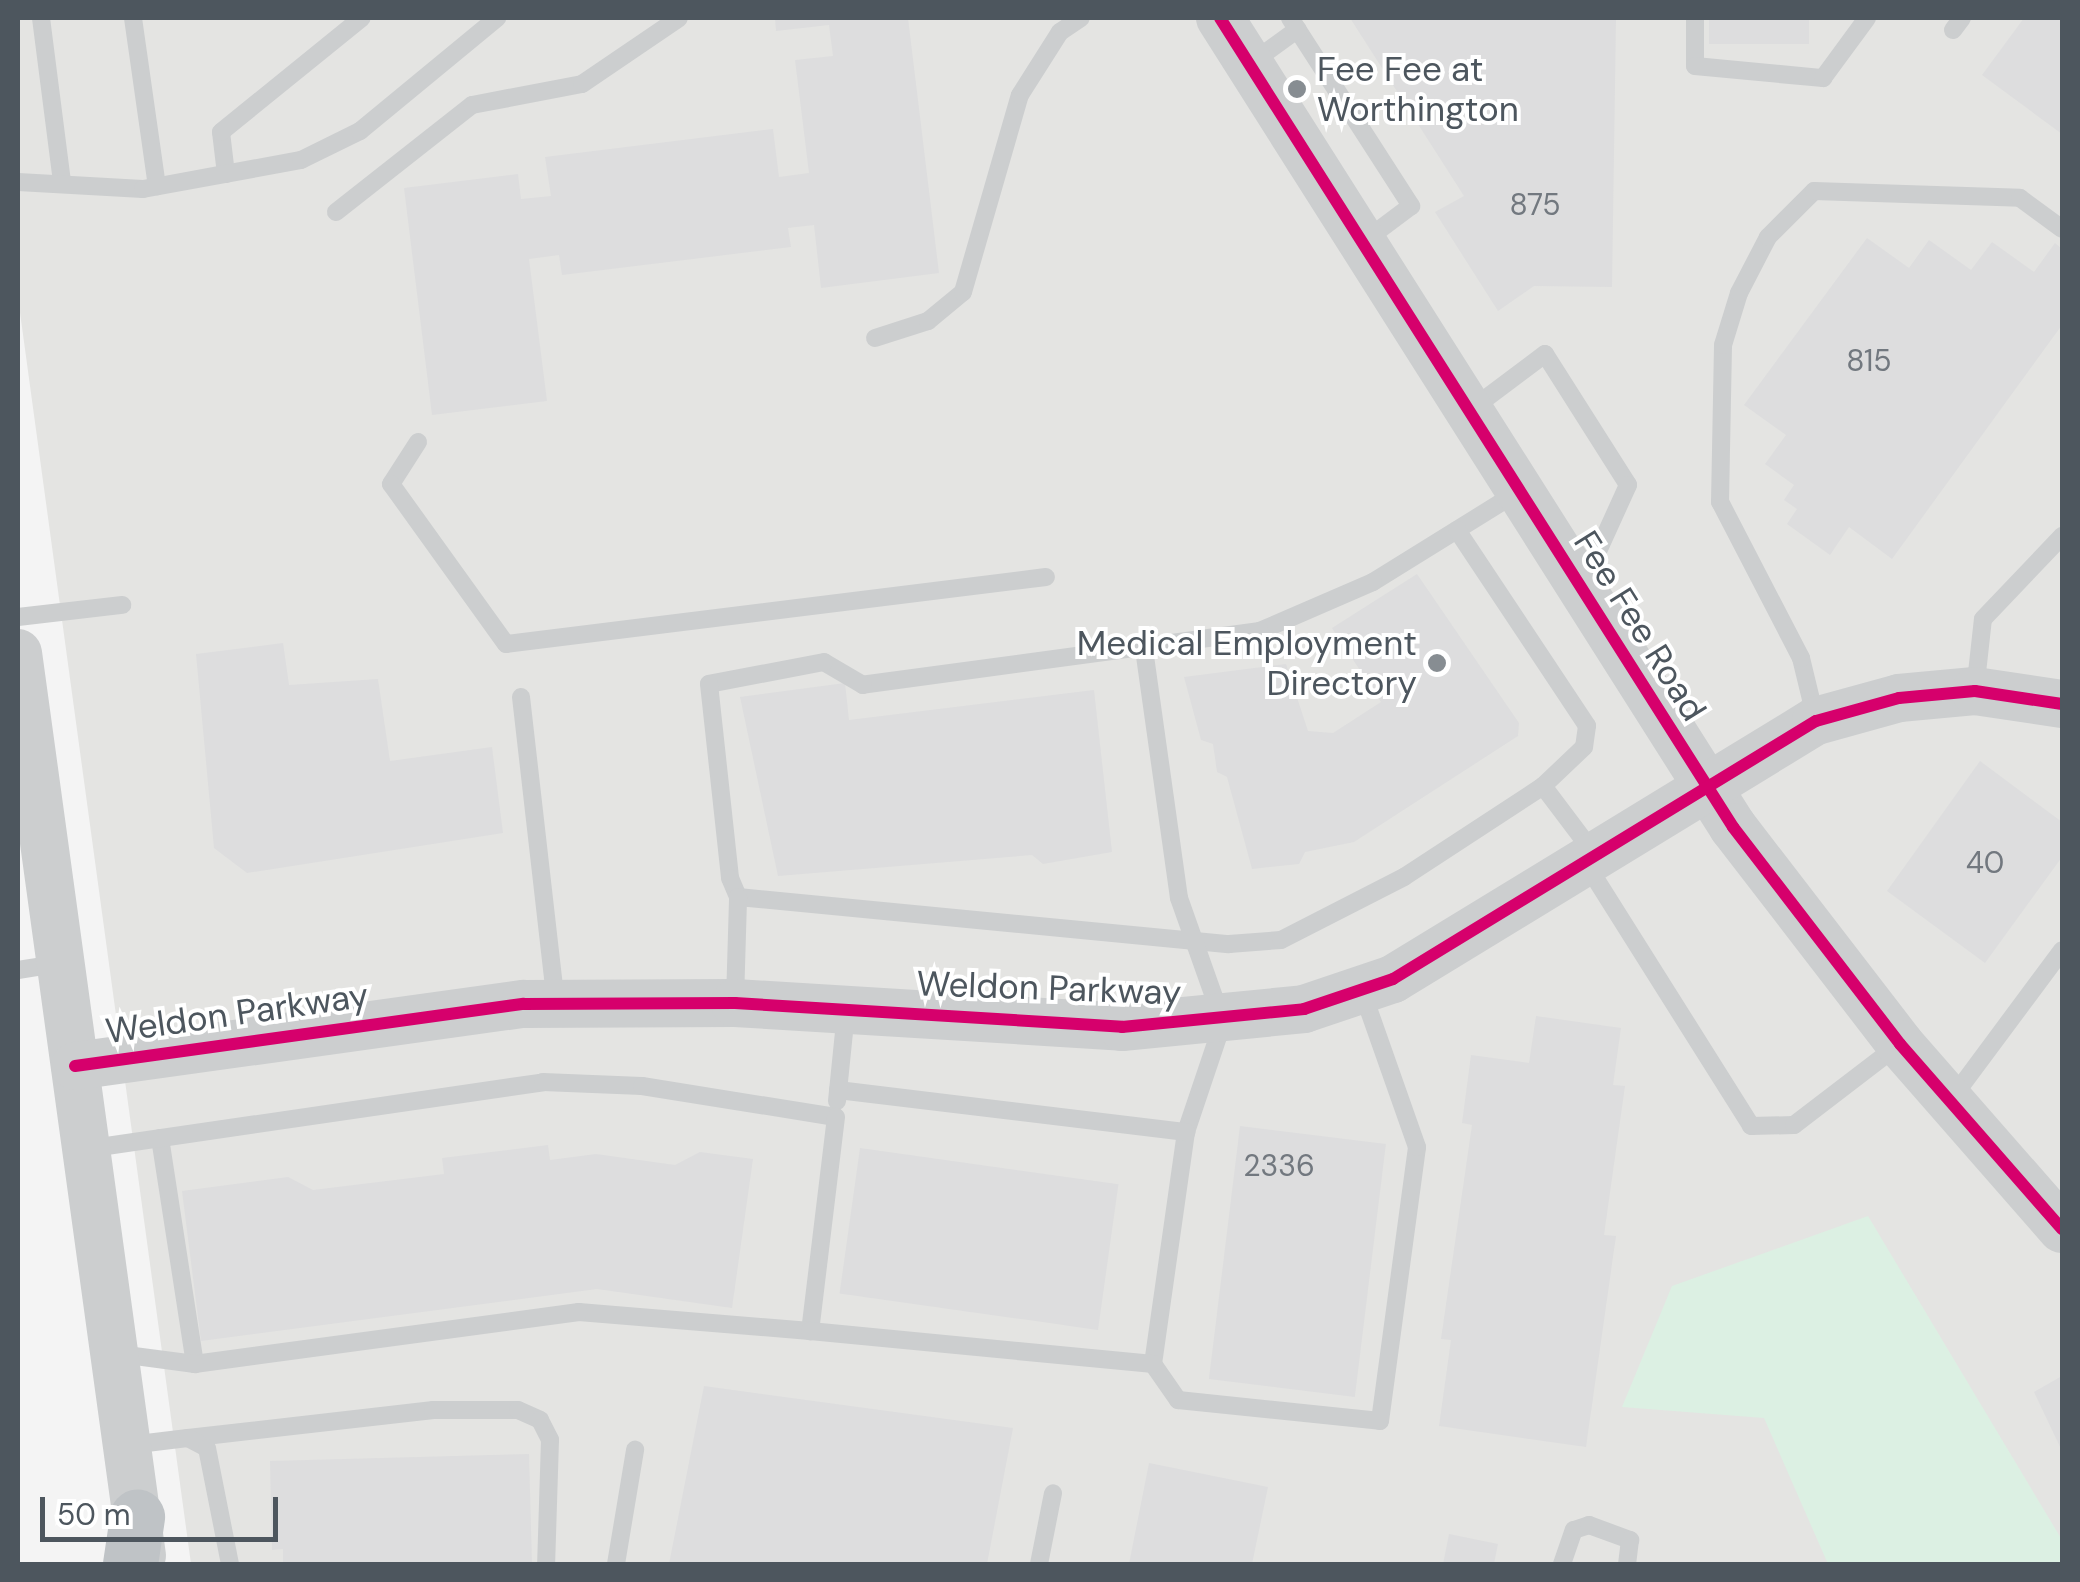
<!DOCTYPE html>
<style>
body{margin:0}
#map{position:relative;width:2080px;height:1582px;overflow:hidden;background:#f4f4f4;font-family:"DM Sans",sans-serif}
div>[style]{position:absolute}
.commercial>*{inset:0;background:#e4e4e2}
.green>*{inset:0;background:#dcf0e3}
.building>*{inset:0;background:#ddddde;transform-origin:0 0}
.service>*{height:18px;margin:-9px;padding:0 9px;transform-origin:9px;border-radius:9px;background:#cccecf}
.tertiary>*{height:48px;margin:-24px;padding:0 24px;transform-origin:24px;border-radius:24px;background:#cccecf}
.motorway>*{height:55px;margin:-27.5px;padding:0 27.5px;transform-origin:27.5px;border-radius:27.5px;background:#bfc3c6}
.cycleway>*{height:12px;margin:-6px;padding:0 6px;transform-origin:6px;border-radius:6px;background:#d6006c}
.dots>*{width:28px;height:28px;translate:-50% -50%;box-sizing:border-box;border:5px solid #fff;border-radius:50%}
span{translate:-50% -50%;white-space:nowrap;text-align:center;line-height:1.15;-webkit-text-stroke:8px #fff;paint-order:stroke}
.number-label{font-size:30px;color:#72787f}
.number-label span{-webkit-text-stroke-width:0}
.poi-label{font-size:35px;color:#4d565e}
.left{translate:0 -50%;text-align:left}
.right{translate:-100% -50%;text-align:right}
.street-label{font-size:35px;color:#4d565e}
.frame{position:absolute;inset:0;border:20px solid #4d565e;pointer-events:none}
.scale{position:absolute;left:40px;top:1497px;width:238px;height:45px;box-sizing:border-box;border:5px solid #4d565e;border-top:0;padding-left:12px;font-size:30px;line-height:35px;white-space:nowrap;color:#4d565e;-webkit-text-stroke:8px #fff;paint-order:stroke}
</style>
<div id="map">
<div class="commercial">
<i style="clip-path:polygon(18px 18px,2062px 18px,2062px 1564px,191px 1564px,18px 298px)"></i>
</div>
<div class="green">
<i style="clip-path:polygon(1868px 1216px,2062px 1540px,2062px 1564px,1828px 1564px,1764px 1418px,1622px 1407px,1672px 1286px)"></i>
</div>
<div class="building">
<i style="clip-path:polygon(775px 18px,908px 18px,939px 273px,821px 288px,814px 225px,788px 228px,791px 247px,562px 275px,559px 255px,529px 259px,547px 401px,432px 415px,404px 188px,518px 174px,521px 199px,551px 196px,545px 157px,773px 129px,779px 177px,809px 173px,795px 60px,833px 56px,829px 25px,776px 31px)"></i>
<i style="clip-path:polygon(1350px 18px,1616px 18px,1612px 287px,1534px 286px,1498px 311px,1435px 212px,1464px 196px)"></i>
<i style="left:1709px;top:18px;width:100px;height:26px"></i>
<i style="clip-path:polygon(2024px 18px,2062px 18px,2062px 134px,1982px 75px)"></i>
<i style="clip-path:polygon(1867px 238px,1909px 268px,1929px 240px,1971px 270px,1992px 242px,2034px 272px,2055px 243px,2062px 249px,2062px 325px,1892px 559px,1849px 527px,1830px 555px,1787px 524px,1797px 509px,1784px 500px,1794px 485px,1765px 464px,1786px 435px,1744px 405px)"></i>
<i style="clip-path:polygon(1417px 574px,1519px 723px,1518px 736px,1354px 842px,1305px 852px,1299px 864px,1252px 869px,1227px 777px,1217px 772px,1213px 744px,1201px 740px,1184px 677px,1286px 664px,1308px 731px,1333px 733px,1381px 702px,1332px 628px)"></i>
<i style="clip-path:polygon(283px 643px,289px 685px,378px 679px,390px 761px,492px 747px,503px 833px,247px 873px,214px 848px,196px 654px)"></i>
<i style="clip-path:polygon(845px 683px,849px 720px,1094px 690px,1112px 852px,1043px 864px,1032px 855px,778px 876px,740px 697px)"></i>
<i style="clip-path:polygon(1980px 761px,2062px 822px,2062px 857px,1985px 963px,1887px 891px)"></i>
<i style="clip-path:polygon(1536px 1016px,1621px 1028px,1613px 1085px,1625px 1086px,1604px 1235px,1616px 1236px,1586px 1447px,1439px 1426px,1451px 1340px,1441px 1339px,1472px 1125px,1462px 1123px,1471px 1055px,1529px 1063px)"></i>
<i style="left:1240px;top:1126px;width:147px;height:255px;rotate:7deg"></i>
<i style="clip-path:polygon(548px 1145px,550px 1160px,596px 1154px,675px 1165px,700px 1152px,753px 1159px,732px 1308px,597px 1289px,201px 1341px,182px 1191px,288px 1177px,313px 1190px,444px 1174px,442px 1158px)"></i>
<i style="left:860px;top:1148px;width:261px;height:147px;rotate:8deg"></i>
<i style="clip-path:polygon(2062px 1376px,2062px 1451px,2034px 1392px)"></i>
<i style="clip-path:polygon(704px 1386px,1013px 1428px,987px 1564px,669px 1564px)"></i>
<i style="clip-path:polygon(529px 1454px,532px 1564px,283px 1564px,283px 1549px,272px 1550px,270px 1461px)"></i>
<i style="clip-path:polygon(1149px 1463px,1268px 1487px,1252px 1564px,1129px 1564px)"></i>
<i style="clip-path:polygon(1449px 1534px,1498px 1544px,1494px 1564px,1443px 1564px)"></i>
</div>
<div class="service">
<i style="left:41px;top:18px;width:166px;rotate:82.7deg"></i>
<i style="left:133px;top:18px;width:170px;rotate:81.9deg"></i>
<i style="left:1290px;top:18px;width:224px;rotate:57.2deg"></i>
<i style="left:1411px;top:206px;width:60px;rotate:143.1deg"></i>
<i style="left:1695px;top:18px;width:48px;rotate:90deg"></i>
<i style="left:1695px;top:66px;width:129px;rotate:5.4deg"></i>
<i style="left:1823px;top:78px;width:74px;rotate:-53.7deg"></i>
<i style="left:1953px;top:30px;width:15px;rotate:-53deg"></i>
<i style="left:1250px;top:64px;width:59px;rotate:-36.1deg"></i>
<i style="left:226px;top:174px;width:42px;rotate:-96.8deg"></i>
<i style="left:221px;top:132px;width:181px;rotate:-39deg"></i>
<i style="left:18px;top:182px;width:125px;rotate:3.2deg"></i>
<i style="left:143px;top:189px;width:161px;rotate:-10.4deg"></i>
<i style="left:301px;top:160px;width:66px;rotate:-26.2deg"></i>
<i style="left:360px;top:131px;width:178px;rotate:-39.5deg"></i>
<i style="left:336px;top:212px;width:173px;rotate:-38.2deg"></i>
<i style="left:472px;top:105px;width:112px;rotate:-10.8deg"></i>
<i style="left:582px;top:84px;width:117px;rotate:-34.2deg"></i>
<i style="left:875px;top:338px;width:56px;rotate:-17.8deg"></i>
<i style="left:928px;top:321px;width:45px;rotate:-39.6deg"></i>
<i style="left:963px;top:292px;width:205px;rotate:-73.9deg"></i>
<i style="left:1020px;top:95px;width:75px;rotate:-57.6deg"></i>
<i style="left:1060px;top:32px;width:25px;rotate:-34deg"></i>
<i style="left:1469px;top:411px;width:95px;rotate:-36.9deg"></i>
<i style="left:1545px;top:354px;width:155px;rotate:57.6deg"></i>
<i style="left:1628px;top:485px;width:109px;rotate:114.4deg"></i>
<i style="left:418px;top:442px;width:50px;rotate:122.7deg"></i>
<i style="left:391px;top:484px;width:197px;rotate:54.3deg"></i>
<i style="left:506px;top:644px;width:544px;rotate:-7.07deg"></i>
<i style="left:1518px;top:492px;width:171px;rotate:148.2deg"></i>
<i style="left:1373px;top:582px;width:123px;rotate:156.6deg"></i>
<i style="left:1260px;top:631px;width:401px;rotate:172.3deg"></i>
<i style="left:863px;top:685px;width:45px;rotate:-149.5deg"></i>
<i style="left:824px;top:662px;width:117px;rotate:169.2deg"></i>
<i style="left:709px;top:684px;width:195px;rotate:83.8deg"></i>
<i style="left:730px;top:878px;width:21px;rotate:67deg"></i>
<i style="left:738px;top:897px;width:493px;rotate:5.5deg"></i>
<i style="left:1229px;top:944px;width:52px;rotate:-4.4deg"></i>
<i style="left:1281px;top:940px;width:138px;rotate:-27.1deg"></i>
<i style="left:1404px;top:877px;width:166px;rotate:-33.2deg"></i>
<i style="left:1543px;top:786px;width:86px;rotate:53deg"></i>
<i style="left:1457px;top:530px;width:235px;rotate:56.4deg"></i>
<i style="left:1587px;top:726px;width:21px;rotate:98deg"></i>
<i style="left:1584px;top:747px;width:57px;rotate:136.4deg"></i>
<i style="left:18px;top:617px;width:105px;rotate:-6.6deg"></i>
<i style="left:1144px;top:649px;width:251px;rotate:82deg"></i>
<i style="left:1179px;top:898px;width:132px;rotate:70.5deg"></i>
<i style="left:1223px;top:1022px;width:116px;rotate:108.6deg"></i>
<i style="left:1186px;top:1132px;width:234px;rotate:98.1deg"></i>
<i style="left:1153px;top:1364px;width:44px;rotate:55.2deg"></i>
<i style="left:1178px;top:1400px;width:203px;rotate:5.9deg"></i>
<i style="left:1380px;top:1421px;width:276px;rotate:-82.3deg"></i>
<i style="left:1417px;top:1147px;width:165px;rotate:-109.4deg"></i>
<i style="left:1975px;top:691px;width:72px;rotate:-83.7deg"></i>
<i style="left:1983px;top:619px;width:115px;rotate:-46.4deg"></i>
<i style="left:521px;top:697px;width:309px;rotate:83.5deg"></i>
<i style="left:1816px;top:720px;width:64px;rotate:-103.6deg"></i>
<i style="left:1801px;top:658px;width:176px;rotate:-117.4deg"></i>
<i style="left:1720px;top:502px;width:157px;rotate:-88.9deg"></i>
<i style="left:1723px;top:345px;width:54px;rotate:-72.9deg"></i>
<i style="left:1739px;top:293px;width:63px;rotate:-62.6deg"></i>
<i style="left:1768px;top:237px;width:65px;rotate:-45deg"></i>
<i style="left:1814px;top:191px;width:206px;rotate:1.9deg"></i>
<i style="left:2020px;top:198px;width:52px;rotate:36.4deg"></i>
<i style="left:1585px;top:862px;width:312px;rotate:57.8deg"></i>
<i style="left:1751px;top:1126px;width:43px;rotate:-1.3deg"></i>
<i style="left:1794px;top:1125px;width:133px;rotate:-37.4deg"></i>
<i style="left:18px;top:970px;width:39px;rotate:-9deg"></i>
<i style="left:735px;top:1001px;width:104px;rotate:-88.3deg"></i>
<i style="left:838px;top:1090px;width:351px;rotate:6.9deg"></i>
<i style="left:837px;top:1101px;width:88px;rotate:-84.2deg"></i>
<i style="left:1950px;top:1101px;width:188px;rotate:-53.4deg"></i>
<i style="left:160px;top:1138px;width:229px;rotate:81.2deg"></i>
<i style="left:86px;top:1149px;width:462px;rotate:-8.3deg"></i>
<i style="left:543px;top:1082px;width:99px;rotate:2.3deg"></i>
<i style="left:642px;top:1086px;width:196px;rotate:9.1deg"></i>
<i style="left:836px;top:1117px;width:216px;rotate:96.9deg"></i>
<i style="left:810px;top:1331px;width:232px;rotate:-175.3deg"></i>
<i style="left:579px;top:1312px;width:388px;rotate:172.3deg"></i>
<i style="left:195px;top:1364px;width:77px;rotate:-172.5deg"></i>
<i style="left:810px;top:1331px;width:345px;rotate:5.5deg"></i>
<i style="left:188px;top:1438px;width:247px;rotate:-6.5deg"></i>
<i style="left:433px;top:1410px;width:85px"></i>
<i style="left:518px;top:1410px;width:24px;rotate:24deg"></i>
<i style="left:540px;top:1420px;width:22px;rotate:63deg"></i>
<i style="left:550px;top:1440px;width:124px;rotate:91.8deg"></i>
<i style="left:130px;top:1445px;width:58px;rotate:-6.9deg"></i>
<i style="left:188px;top:1438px;width:21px;rotate:28deg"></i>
<i style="left:207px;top:1448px;width:118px;rotate:78.8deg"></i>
<i style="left:616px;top:1564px;width:116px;rotate:-80.5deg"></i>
<i style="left:1039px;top:1564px;width:72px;rotate:-78.8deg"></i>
<i style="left:1562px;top:1564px;width:36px;rotate:-71deg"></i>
<i style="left:1574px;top:1530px;width:16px;rotate:-18deg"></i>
<i style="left:1589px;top:1525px;width:44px;rotate:20.1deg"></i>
<i style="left:1630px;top:1540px;width:24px;rotate:97deg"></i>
</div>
<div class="tertiary">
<i style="left:1220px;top:18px;width:958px;rotate:57.62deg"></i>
<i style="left:1733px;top:827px;width:274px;rotate:52.4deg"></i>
<i style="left:1900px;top:1044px;width:246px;rotate:48.8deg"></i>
<i style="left:18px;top:653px;width:911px;rotate:82.18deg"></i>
<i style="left:75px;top:1066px;width:453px;rotate:-7.9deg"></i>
<i style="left:524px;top:1004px;width:211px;rotate:-0.3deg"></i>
<i style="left:735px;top:1003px;width:388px;rotate:3.5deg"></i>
<i style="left:1122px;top:1027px;width:183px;rotate:-5.6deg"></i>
<i style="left:1304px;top:1009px;width:94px;rotate:-18.6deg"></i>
<i style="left:1393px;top:979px;width:495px;rotate:-31.4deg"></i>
<i style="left:1816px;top:721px;width:86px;rotate:-15.5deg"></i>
<i style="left:1899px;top:698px;width:76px;rotate:-5.3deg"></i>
<i style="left:1975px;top:691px;width:88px;rotate:8.5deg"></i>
</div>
<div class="motorway">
<i style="left:130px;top:1564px;width:48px;rotate:-81.5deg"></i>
</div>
<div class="cycleway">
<i style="left:1220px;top:18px;width:958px;rotate:57.62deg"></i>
<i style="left:1733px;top:827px;width:274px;rotate:52.4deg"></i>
<i style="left:1900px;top:1044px;width:246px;rotate:48.8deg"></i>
<i style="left:75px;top:1066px;width:453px;rotate:-7.9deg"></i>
<i style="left:524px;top:1004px;width:211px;rotate:-0.3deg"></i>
<i style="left:735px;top:1003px;width:388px;rotate:3.5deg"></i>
<i style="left:1122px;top:1027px;width:183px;rotate:-5.6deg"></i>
<i style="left:1304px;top:1009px;width:94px;rotate:-18.6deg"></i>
<i style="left:1393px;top:979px;width:495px;rotate:-31.4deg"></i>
<i style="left:1816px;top:721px;width:86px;rotate:-15.5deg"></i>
<i style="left:1899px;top:698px;width:76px;rotate:-5.3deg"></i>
<i style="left:1975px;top:691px;width:88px;rotate:8.5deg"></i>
</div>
<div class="dots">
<i style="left:1297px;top:89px;background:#878d92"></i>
<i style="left:1437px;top:663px;background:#878d92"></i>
</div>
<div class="number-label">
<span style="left:1535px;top:205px">875</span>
<span style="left:1869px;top:361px">815</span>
<span style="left:1985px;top:863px">40</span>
<span style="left:1279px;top:1166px">2336</span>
</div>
<div class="poi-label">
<span class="left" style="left:1317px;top:89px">Fee Fee at<br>Worthington</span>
<span class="right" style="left:1417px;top:663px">Medical Employment<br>Directory</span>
</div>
<div class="street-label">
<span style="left:1640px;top:626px;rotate:58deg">Fee Fee Road</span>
<span style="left:1049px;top:988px;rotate:2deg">Weldon Parkway</span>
<span style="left:237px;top:1013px;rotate:-8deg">Weldon Parkway</span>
</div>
<div class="frame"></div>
<div class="scale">50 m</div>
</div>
